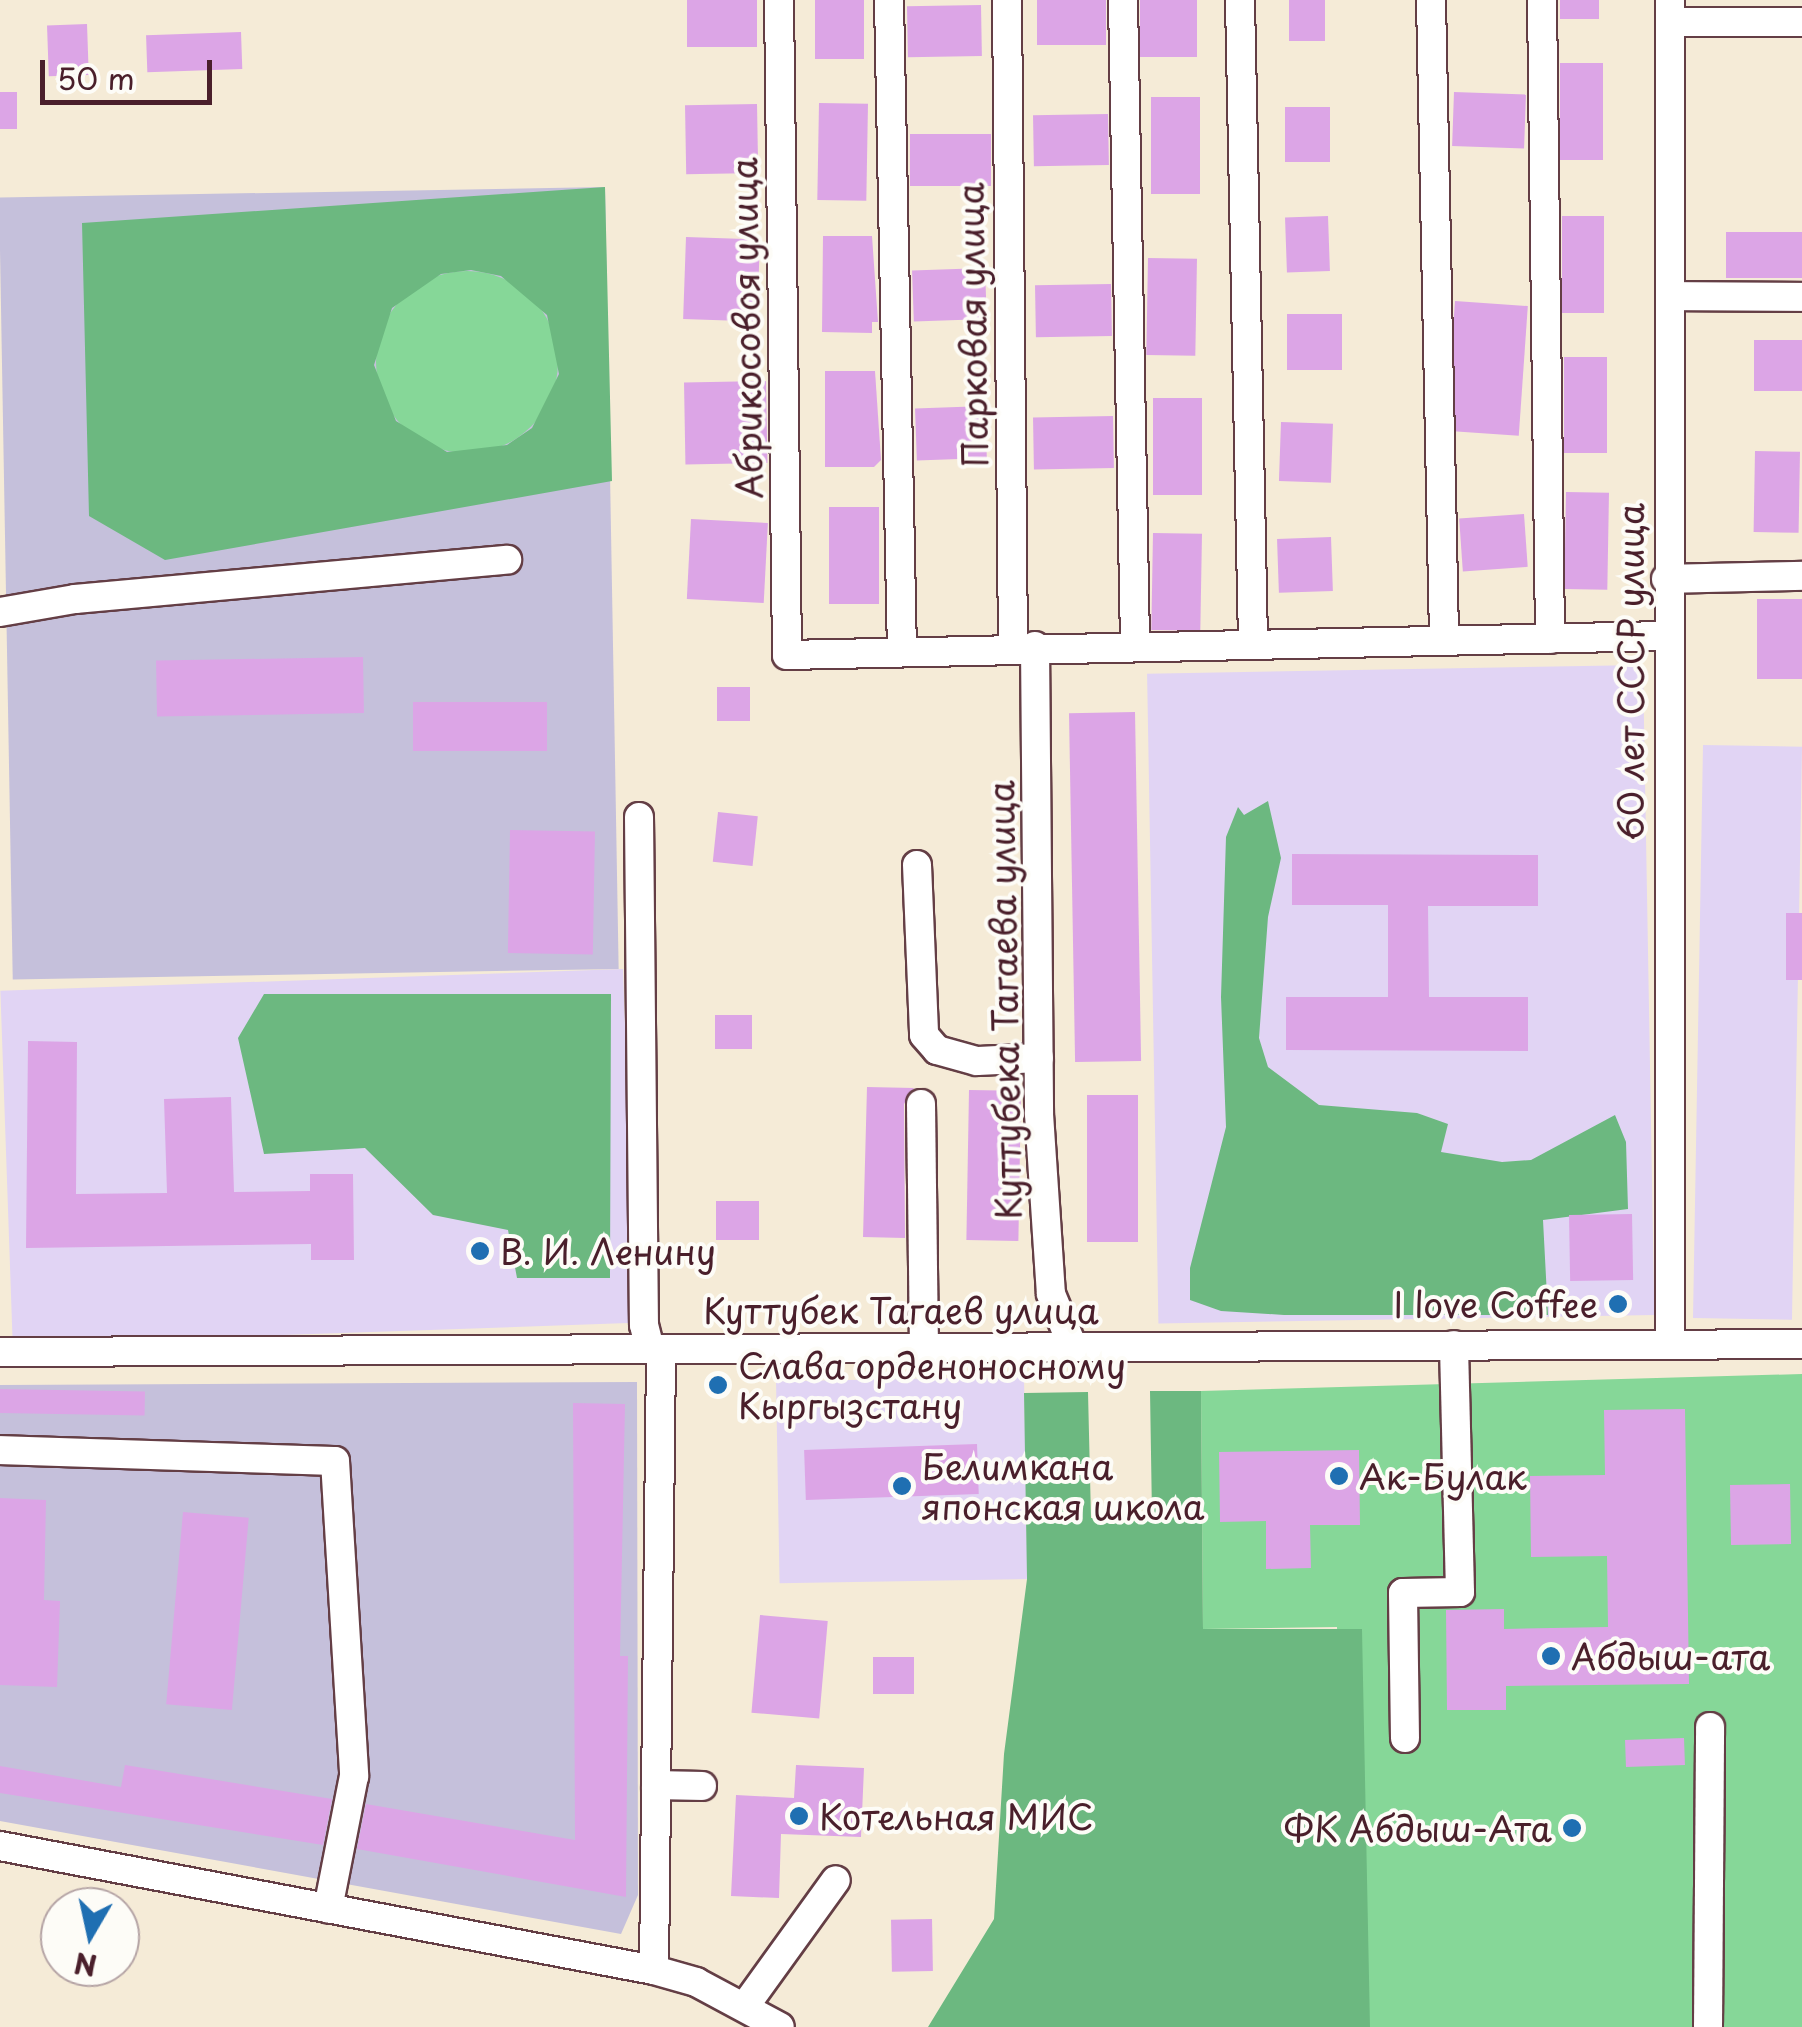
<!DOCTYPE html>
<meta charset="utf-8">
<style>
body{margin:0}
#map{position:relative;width:1802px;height:2027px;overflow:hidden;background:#f5ebd7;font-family:"Playpen Sans",sans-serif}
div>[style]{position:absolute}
.built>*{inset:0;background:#e1d4f4;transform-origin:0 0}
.industrial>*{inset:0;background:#c5c0db;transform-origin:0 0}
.green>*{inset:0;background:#86d798}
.round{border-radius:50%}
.forest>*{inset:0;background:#6cb880}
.building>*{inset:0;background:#dca5e6;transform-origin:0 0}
.roads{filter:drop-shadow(2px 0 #643e45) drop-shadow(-2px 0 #643e45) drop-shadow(0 2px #643e45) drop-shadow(0 -2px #643e45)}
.minor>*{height:28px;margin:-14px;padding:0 14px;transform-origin:14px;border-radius:14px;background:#fff}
.dots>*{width:28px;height:28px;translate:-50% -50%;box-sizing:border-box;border:5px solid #fdfcf7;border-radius:50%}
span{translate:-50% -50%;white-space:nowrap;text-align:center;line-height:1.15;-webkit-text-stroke:8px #fdfcf7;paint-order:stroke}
.street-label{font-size:35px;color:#4a1f2b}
.poi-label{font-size:35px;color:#4a1f2b}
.left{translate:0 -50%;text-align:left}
.right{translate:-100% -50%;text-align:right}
.north{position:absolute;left:40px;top:1887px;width:100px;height:100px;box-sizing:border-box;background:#fdfcf7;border:2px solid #b5a4a5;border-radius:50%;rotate:189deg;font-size:28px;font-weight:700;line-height:40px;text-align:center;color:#4a1f2b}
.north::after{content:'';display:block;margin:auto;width:35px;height:45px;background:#1f6fb2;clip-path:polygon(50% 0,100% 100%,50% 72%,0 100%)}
.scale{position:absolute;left:40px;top:60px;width:172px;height:45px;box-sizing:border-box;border:5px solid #4a1f2b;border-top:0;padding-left:12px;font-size:30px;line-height:35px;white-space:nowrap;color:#4a1f2b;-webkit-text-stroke:8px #fdfcf7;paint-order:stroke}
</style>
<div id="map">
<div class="built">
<i style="left:1643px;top:665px;width:650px;height:496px;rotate:89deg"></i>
<i style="left:1703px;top:745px;width:99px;height:573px;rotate:1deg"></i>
<i style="left:623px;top:969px;width:354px;height:623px;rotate:88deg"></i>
<i style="left:1024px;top:1377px;width:202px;height:248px;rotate:89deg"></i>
</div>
<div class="industrial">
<i style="left:605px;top:187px;width:782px;height:606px;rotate:89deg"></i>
<i style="clip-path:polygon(637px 1382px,638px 1895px,621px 1934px,0 1821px,0 1385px)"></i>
</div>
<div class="green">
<i class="round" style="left:376px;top:271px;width:182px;height:182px"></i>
<i style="clip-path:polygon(1802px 1374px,1802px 2027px,1347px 2027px,1337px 1627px,1203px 1629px,1201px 1391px)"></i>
</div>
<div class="forest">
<i style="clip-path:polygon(evenodd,605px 187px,612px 481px,165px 560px,89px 516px,82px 223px,605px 187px,471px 270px,501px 276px,547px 315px,559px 374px,532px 428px,507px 445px,447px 452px,396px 421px,374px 365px,392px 308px,441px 274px,471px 270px)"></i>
<i style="clip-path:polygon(1268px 801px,1281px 858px,1268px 917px,1259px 1038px,1268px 1067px,1319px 1105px,1417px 1113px,1448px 1124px,1441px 1152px,1502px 1162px,1531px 1160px,1615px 1115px,1626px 1142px,1628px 1209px,1543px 1220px,1548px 1315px,1284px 1315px,1221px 1311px,1190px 1300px,1190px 1268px,1226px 1127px,1221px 997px,1226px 837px,1238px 807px,1244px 815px)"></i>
<i style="clip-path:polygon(264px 994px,611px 994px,610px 1278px,517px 1278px,508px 1230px,433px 1215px,365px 1148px,264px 1154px,238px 1038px)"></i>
<i style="clip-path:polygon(1150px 1391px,1201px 1391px,1203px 1629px,1362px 1629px,1370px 2027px,928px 2027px,994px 1919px,1004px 1754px,1027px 1579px,1024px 1393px,1088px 1392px,1091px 1518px,1152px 1516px)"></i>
</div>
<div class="building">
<i style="left:687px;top:0;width:70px;height:47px"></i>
<i style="left:815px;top:0;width:49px;height:59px"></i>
<i style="left:1037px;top:0;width:69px;height:45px"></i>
<i style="left:1140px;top:0;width:57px;height:57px"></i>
<i style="left:1289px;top:0;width:36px;height:41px"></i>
<i style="left:1560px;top:0;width:39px;height:19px"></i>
<i style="left:981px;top:5px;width:51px;height:74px;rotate:89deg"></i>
<i style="left:87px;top:24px;width:51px;height:40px;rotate:88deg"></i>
<i style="left:241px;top:32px;width:37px;height:95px;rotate:88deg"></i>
<i style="left:1560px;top:63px;width:43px;height:97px"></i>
<i style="left:0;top:92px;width:17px;height:37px"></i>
<i style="left:1454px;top:92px;width:72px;height:54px;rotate:2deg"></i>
<i style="left:1151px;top:97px;width:49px;height:97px"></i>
<i style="left:819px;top:103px;width:49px;height:97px;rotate:1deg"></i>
<i style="left:757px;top:104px;width:69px;height:72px;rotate:89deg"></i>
<i style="left:1285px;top:107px;width:45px;height:55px"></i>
<i style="left:1108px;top:114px;width:51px;height:75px;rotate:89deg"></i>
<i style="left:991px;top:134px;width:52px;height:81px;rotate:90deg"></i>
<i style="left:1328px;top:216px;width:55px;height:43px;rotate:88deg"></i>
<i style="left:1562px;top:216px;width:42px;height:97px"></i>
<i style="left:1802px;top:232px;width:46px;height:76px;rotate:90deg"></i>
<i style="clip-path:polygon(823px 236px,872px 236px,878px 322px,872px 322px,872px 333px,822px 332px)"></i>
<i style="left:686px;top:237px;width:74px;height:82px;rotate:2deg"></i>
<i style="left:1148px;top:258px;width:49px;height:97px;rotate:1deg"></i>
<i style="left:985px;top:268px;width:51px;height:73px;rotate:88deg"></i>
<i style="left:1111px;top:284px;width:52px;height:76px;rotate:89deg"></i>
<i style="left:1455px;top:301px;width:73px;height:130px;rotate:4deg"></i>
<i style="left:1287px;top:314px;width:55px;height:56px"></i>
<i style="left:1802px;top:340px;width:51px;height:48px;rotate:90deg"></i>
<i style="left:1564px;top:357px;width:43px;height:96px"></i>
<i style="clip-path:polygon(825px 371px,875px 371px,881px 460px,874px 467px,825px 467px)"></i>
<i style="left:766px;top:381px;width:82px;height:82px;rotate:89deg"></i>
<i style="left:1153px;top:398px;width:49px;height:97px"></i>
<i style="left:985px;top:406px;width:52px;height:70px;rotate:88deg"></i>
<i style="left:1113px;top:416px;width:52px;height:80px;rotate:89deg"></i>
<i style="left:1281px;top:422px;width:52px;height:59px;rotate:2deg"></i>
<i style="left:1755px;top:451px;width:45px;height:81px;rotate:1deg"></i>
<i style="left:1566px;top:492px;width:43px;height:97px;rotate:1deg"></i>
<i style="left:829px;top:507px;width:50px;height:97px"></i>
<i style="left:1524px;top:514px;width:53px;height:65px;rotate:86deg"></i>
<i style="left:691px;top:519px;width:77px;height:80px;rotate:3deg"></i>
<i style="left:1153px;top:533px;width:49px;height:97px;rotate:1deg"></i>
<i style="left:1331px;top:537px;width:54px;height:54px;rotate:88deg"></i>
<i style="left:1757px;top:599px;width:45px;height:80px"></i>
<i style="left:363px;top:657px;width:56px;height:207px;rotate:89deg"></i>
<i style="left:717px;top:687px;width:33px;height:34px"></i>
<i style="left:547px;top:702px;width:49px;height:134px;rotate:90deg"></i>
<i style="left:1135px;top:712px;width:349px;height:66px;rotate:89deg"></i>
<i style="left:718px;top:812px;width:40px;height:50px;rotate:6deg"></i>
<i style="left:510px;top:830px;width:85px;height:123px;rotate:1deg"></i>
<i style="clip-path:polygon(1292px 854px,1538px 855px,1538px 906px,1428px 906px,1429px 997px,1528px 997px,1528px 1051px,1286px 1050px,1286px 997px,1388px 997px,1388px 905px,1292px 905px)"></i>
<i style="left:1786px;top:913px;width:16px;height:67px"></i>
<i style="left:715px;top:1015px;width:37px;height:34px"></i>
<i style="clip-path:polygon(28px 1041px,77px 1042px,76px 1194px,167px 1193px,164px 1099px,231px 1097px,234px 1192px,310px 1191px,310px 1174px,353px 1174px,354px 1260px,311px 1260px,311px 1244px,26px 1248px)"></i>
<i style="clip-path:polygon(867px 1087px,914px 1088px,904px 1104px,905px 1238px,863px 1237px)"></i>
<i style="left:969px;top:1090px;width:52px;height:150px;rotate:1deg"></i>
<i style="left:1087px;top:1095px;width:51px;height:147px"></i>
<i style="left:759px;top:1201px;width:39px;height:43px;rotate:90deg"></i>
<i style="left:1632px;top:1214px;width:66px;height:63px;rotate:89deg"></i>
<i style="left:0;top:1389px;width:145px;height:24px;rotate:1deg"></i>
<i style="clip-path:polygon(573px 1403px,625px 1404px,620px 1656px,628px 1656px,626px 1897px,357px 1849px,366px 1804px,575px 1840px)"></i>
<i style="clip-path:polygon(1685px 1409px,1689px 1684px,1506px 1686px,1506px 1710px,1447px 1710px,1446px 1610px,1504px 1609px,1504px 1629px,1608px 1627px,1607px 1556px,1531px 1557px,1530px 1476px,1605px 1475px,1604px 1410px)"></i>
<i style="left:977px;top:1444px;width:50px;height:173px;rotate:88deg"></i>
<i style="clip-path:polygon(1359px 1450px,1360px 1525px,1310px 1525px,1311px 1568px,1266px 1569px,1266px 1521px,1220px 1522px,1219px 1452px)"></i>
<i style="left:1790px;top:1484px;width:60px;height:60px;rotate:89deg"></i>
<i style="clip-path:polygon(0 1498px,46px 1500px,44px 1600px,60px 1601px,57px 1687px,0 1685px)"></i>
<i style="left:183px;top:1512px;width:66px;height:193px;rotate:5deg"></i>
<i style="left:760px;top:1615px;width:68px;height:98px;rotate:5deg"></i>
<i style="left:873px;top:1657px;width:41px;height:37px"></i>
<i style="left:1684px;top:1738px;width:27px;height:59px;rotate:88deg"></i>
<i style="clip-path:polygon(125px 1765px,332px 1799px,323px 1845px,0 1793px,0 1766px,121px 1787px)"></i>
<i style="clip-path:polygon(796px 1765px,864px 1768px,861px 1837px,781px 1834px,779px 1898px,731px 1896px,736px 1795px,794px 1798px)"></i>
<i style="left:932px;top:1919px;width:52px;height:41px;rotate:89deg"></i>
</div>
<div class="roads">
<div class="minor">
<i style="left:779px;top:0;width:655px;rotate:89.3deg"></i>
<i style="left:787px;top:655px;width:879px;rotate:-1.24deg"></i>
<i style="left:889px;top:0;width:652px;rotate:88.86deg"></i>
<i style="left:1007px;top:0;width:648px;rotate:89.47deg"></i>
<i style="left:1123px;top:0;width:644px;rotate:88.93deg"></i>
<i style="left:1240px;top:0;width:642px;rotate:88.84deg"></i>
<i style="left:1431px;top:0;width:639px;rotate:88.83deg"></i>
<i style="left:1542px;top:0;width:639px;rotate:89.28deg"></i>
<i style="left:1671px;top:22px;width:131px"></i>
<i style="left:1671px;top:296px;width:131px;rotate:0.4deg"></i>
<i style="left:1666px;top:579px;width:136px;rotate:-1.3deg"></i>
<i style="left:0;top:612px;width:76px;rotate:-9.8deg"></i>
<i style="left:75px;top:599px;width:434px;rotate:-5.2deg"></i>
<i style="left:1035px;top:646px;width:468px;rotate:89.5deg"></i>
<i style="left:1039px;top:1114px;width:180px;rotate:86.2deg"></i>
<i style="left:1051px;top:1294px;width:57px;rotate:67.5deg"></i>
<i style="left:639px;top:817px;width:508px;rotate:89.44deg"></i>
<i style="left:644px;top:1325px;width:25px;rotate:76deg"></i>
<i style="left:917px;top:865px;width:170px;rotate:87.6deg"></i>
<i style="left:924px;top:1035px;width:20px;rotate:49deg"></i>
<i style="left:937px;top:1050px;width:41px;rotate:15.4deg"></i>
<i style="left:977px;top:1061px;width:62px;rotate:-2.8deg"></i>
<i style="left:921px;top:1104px;width:243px;rotate:89.3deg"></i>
<i style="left:1670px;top:1344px;width:1344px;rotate:-90deg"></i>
<i style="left:0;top:1352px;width:1802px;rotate:-0.25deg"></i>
<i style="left:0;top:1450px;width:335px;rotate:1.9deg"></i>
<i style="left:335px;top:1461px;width:316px;rotate:86.5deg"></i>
<i style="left:354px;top:1776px;width:135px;rotate:101.1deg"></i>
<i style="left:1405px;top:1738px;width:145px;rotate:-90.8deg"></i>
<i style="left:1403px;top:1593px;width:57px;rotate:-1deg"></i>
<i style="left:1460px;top:1592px;width:247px;rotate:-91.4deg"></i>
<i style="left:656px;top:1785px;width:46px;rotate:1.2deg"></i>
<i style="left:0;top:1846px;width:666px;rotate:10.74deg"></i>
<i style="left:654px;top:1970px;width:44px;rotate:15.9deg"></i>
<i style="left:696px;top:1982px;width:95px;rotate:28.2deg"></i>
<i style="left:654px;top:1970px;width:621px;rotate:-89.35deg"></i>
<i style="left:745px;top:2006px;width:155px;rotate:-54.2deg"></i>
<i style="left:1708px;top:2027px;width:300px;rotate:-89.6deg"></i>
</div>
</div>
<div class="dots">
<i style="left:480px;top:1251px;background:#1f6fb2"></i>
<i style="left:1618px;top:1304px;background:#1f6fb2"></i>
<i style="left:718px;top:1385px;background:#1f6fb2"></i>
<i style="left:1339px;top:1476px;background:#1f6fb2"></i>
<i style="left:902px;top:1486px;background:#1f6fb2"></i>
<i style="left:1551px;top:1656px;background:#1f6fb2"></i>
<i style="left:799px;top:1816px;background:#1f6fb2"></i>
<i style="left:1572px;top:1828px;background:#1f6fb2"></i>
</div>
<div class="street-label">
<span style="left:972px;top:325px;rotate:-91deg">Парковая улица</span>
<span style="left:746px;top:328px;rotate:-91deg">Абрикосовоя улица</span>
<span style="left:1630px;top:672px;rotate:-90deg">60 лет СССР улица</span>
<span style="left:1004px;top:1000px;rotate:-91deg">Куттубека Тагаева улица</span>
<span style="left:901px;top:1310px">Куттубек Тагаев улица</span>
</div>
<div class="poi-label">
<span class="left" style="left:500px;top:1251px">В. И. Ленину</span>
<span class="right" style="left:1598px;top:1304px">I love Coffee</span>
<span class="left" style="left:738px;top:1385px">Слава орденоносному<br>Кыргызстану</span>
<span class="left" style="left:922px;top:1486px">Белимкана<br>японская школа</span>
<span class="left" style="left:1359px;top:1476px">Ак-Булак</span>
<span class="left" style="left:1571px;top:1656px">Абдыш-ата</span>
<span class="left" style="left:819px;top:1816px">Котельная МИС</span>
<span class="right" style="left:1552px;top:1828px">ФК Абдыш-Ата</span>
</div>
<div class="north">N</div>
<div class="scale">50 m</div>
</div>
